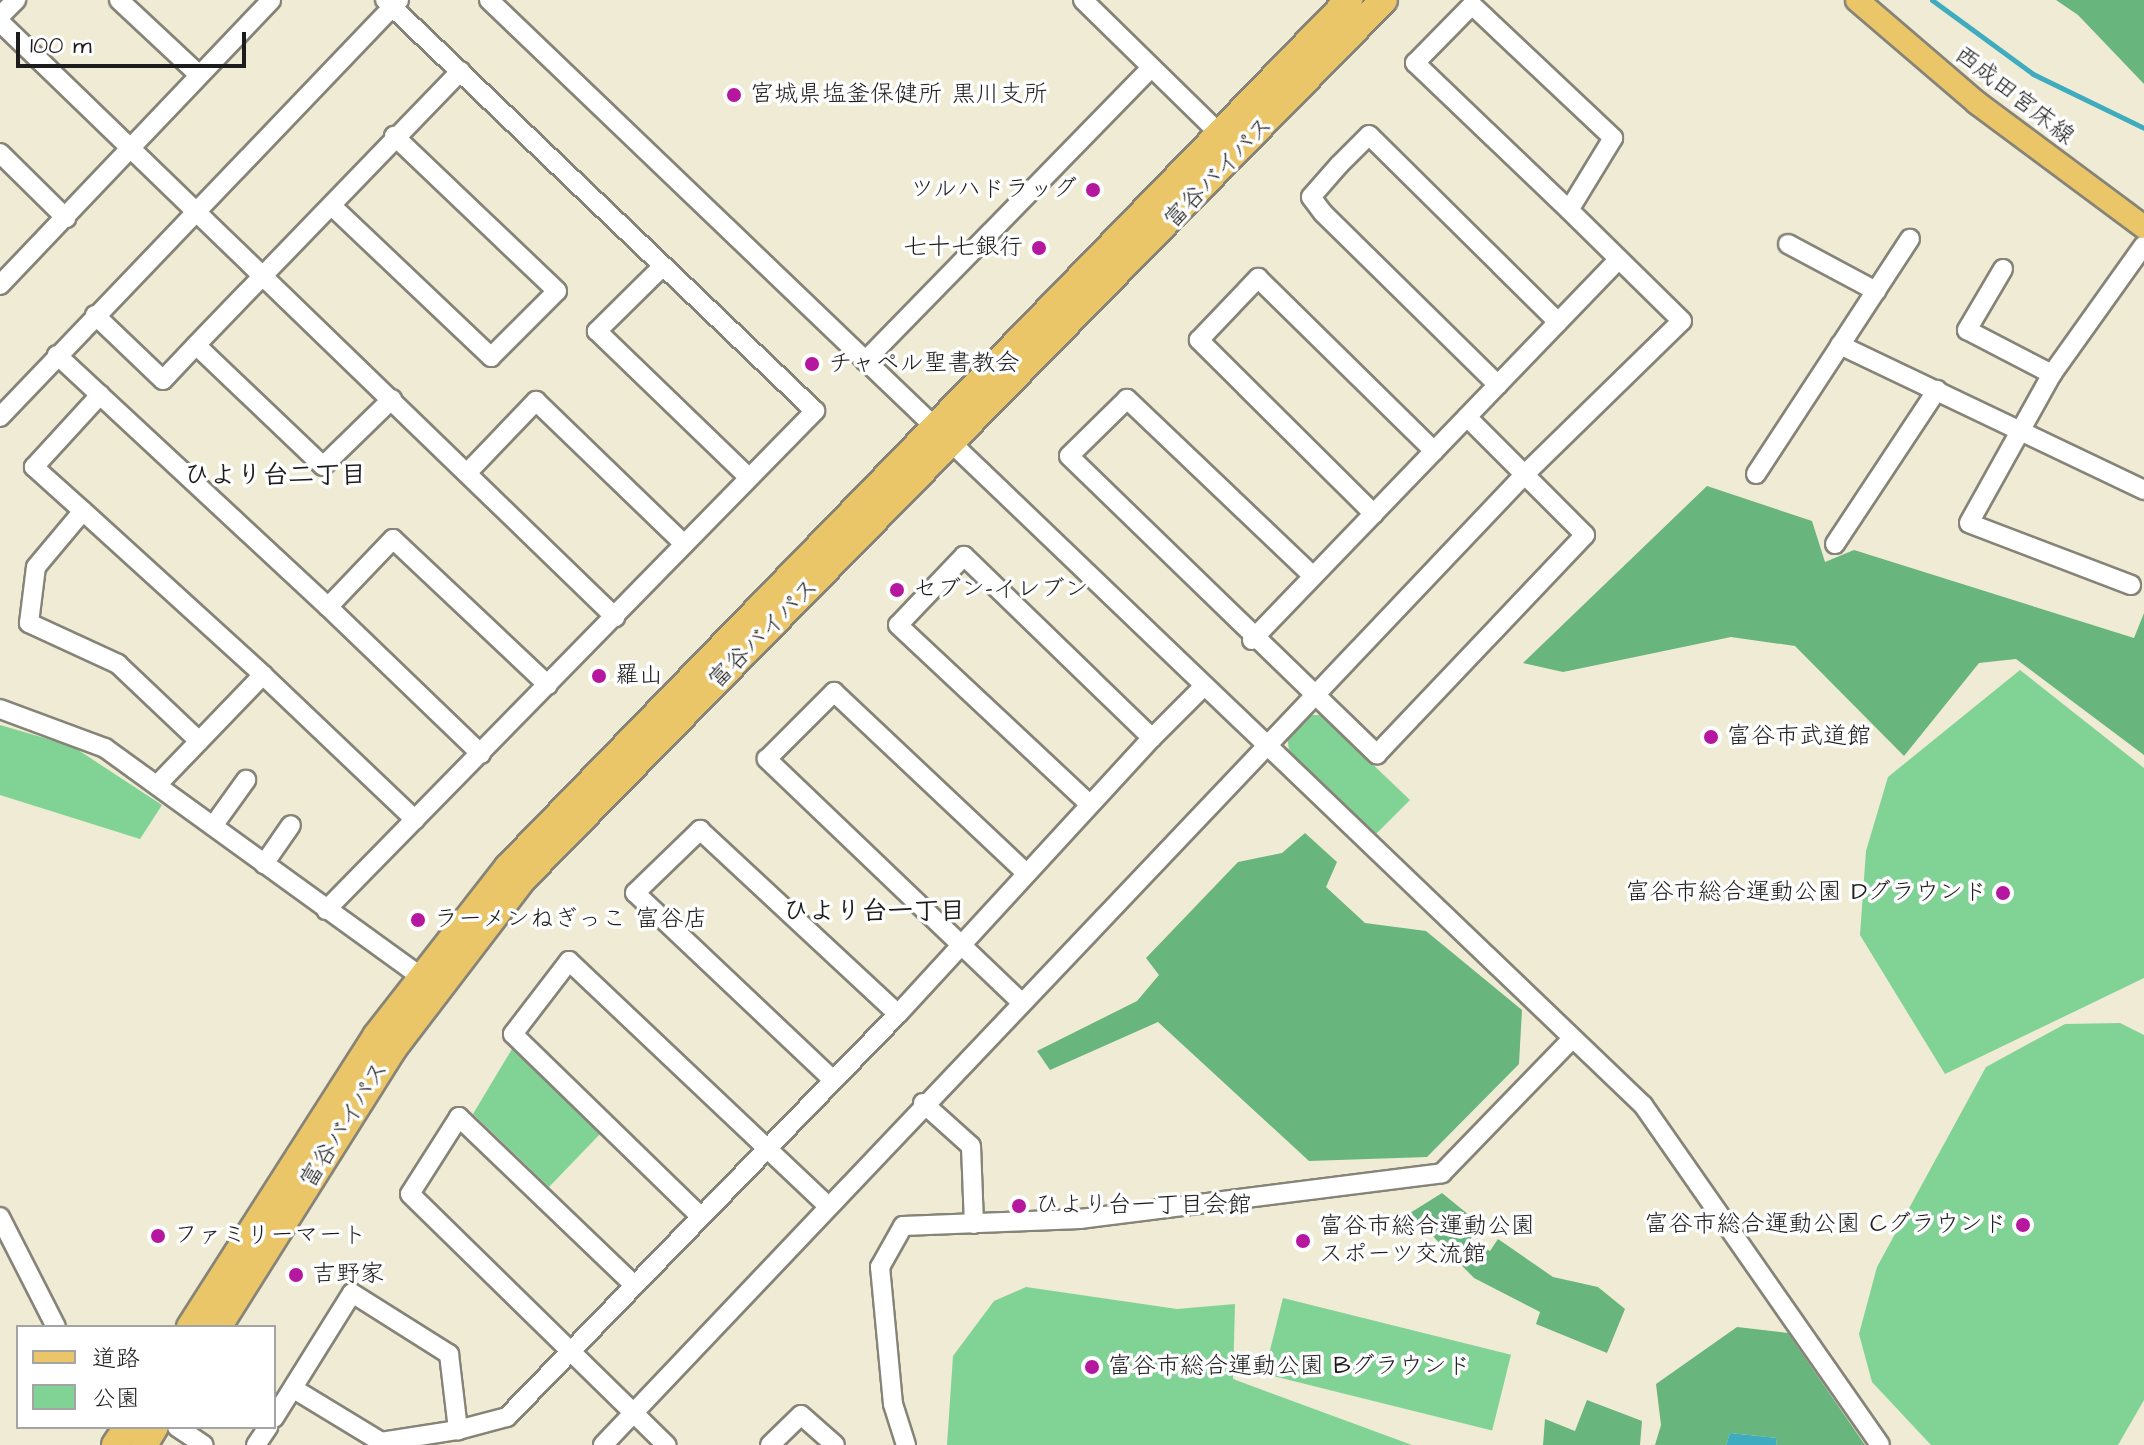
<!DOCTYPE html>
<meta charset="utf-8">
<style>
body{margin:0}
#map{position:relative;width:2144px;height:1445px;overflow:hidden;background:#efebd4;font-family:"Architects Daughter","Klee One",sans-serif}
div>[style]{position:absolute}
.green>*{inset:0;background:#80d395;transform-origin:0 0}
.forest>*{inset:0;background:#68b57e}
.water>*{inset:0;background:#3eabbe}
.stream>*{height:5px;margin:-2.5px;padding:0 2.5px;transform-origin:2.5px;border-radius:2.5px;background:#3eabbe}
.roads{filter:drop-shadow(2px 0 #868478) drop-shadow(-2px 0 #868478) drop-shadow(0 2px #868478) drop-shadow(0 -2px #868478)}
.minor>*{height:18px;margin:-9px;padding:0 9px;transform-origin:9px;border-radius:9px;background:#fff}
.major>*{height:22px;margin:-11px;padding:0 11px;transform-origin:11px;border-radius:11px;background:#ebc669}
.highway>*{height:26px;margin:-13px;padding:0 13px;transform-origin:13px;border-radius:13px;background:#ebc669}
.dots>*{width:22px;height:22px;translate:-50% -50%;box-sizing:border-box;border:4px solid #fff;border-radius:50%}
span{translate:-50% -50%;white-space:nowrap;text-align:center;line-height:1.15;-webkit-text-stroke:7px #fff;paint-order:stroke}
.poi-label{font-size:24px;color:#1c1c1c}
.left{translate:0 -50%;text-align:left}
.right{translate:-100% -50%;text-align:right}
.street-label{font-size:24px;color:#1c1c1c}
.neighbourhood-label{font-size:26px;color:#1c1c1c;font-weight:700}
.legend{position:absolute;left:16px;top:1325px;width:260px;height:104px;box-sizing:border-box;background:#fff;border:2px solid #a4a4a4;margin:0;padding:10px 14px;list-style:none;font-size:24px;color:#1c1c1c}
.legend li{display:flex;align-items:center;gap:16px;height:40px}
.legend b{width:40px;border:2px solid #a4a4a4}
.scale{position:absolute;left:16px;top:32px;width:230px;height:36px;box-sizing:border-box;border:4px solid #1c1c1c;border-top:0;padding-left:10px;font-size:24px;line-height:28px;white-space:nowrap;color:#1c1c1c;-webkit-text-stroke:6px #fff;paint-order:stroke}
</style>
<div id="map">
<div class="green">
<i style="clip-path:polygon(2020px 670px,2144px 768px,2144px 978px,1945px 1074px,1860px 935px,1866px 851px,1888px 777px)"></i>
<i style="clip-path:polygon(1308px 715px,1321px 715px,1410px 800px,1375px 835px,1289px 750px,1287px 736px)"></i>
<i style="clip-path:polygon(0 725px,72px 746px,162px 805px,140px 839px,0 795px)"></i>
<i style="clip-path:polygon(2120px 1023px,2144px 1035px,2144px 1400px,2118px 1445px,1931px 1445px,1872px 1382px,1859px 1334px,1877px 1267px,1986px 1067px,2065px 1024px)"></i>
<i style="clip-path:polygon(512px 1049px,601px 1133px,549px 1187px,473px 1114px)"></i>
<i style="clip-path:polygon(1026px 1287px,1177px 1309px,1235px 1304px,1233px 1379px,1412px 1445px,947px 1445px,953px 1356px,994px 1301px)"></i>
<i style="left:1283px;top:1298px;width:235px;height:78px;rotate:14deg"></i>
</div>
<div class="forest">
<i style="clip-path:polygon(2056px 0,2144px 0,2144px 84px,2078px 15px)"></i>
<i style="clip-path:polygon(1707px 486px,1812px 521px,1825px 562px,1854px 550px,2134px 638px,2144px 613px,2144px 755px,2016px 659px,1979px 663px,1904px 756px,1795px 646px,1731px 637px,1563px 672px,1523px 663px)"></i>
<i style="clip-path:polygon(1305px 833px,1337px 862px,1326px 887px,1365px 923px,1426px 931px,1522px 1010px,1519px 1064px,1427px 1157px,1309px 1161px,1158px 1022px,1050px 1070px,1037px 1051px,1137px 1001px,1159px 975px,1146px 958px,1238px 862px,1282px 853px)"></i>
<i style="clip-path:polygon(1442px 1193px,1480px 1224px,1470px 1240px,1490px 1251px,1498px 1239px,1553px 1277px,1598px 1287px,1625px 1309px,1607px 1353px,1536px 1324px,1540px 1312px,1474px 1278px,1410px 1213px)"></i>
<i style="clip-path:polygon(1737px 1327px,1788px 1333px,1865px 1445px,1776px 1445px,1777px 1438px,1730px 1433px,1726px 1445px,1655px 1445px,1661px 1425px,1656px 1384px)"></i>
<i style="clip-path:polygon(1587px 1400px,1642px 1421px,1640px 1445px,1543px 1445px,1545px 1419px,1575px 1431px)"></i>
</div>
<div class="water">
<i style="clip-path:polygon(1730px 1433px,1777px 1438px,1776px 1445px,1726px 1445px)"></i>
</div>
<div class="stream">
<i style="left:1932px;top:0;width:125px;rotate:36.2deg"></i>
<i style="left:2033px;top:74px;width:123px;rotate:25.9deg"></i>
</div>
<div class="roads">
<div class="minor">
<i style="left:119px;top:0;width:108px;rotate:43.1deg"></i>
<i style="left:489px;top:0;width:1598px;rotate:43.76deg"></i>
<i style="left:1643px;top:1105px;width:414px;rotate:55.1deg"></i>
<i style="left:1083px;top:0;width:193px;rotate:44.4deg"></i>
<i style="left:1472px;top:5px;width:194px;rotate:43.3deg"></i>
<i style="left:1613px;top:138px;width:84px;rotate:121.4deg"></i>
<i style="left:1569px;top:210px;width:213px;rotate:-136.3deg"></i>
<i style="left:1415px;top:63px;width:81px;rotate:-45.5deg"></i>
<i style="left:0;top:16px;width:23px;rotate:-45deg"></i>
<i style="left:0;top:22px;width:856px;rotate:44.05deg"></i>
<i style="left:0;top:153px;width:93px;rotate:44.6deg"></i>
<i style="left:333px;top:207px;width:218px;rotate:43.5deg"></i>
<i style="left:491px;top:357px;width:93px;rotate:-45deg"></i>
<i style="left:557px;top:291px;width:225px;rotate:-136.4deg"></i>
<i style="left:1788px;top:244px;width:100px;rotate:28.1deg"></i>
<i style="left:663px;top:266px;width:93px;rotate:135.4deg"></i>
<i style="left:597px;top:331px;width:211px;rotate:44deg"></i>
<i style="left:2003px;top:269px;width:71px;rotate:120.5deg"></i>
<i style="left:1967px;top:330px;width:96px;rotate:27.4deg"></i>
<i style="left:0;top:285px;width:393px;rotate:-46.4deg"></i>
<i style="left:95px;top:315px;width:94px;rotate:43.7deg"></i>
<i style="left:163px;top:380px;width:48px;rotate:-46.7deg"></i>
<i style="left:1840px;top:345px;width:337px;rotate:25.5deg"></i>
<i style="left:57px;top:355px;width:370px;rotate:42.9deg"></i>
<i style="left:865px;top:361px;width:408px;rotate:-45.7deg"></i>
<i style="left:1498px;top:385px;width:245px;rotate:-135.5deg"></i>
<i style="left:1323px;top:213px;width:20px;rotate:-127deg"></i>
<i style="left:1311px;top:197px;width:43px;rotate:-48.8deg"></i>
<i style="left:1339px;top:165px;width:42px;rotate:-45deg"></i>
<i style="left:1369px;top:135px;width:266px;rotate:44.7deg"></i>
<i style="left:392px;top:399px;width:96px;rotate:135.8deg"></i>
<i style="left:323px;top:466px;width:175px;rotate:-136.4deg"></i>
<i style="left:196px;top:345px;width:381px;rotate:-46deg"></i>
<i style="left:0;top:417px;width:577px;rotate:-46.26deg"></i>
<i style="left:467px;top:473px;width:100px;rotate:-46.2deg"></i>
<i style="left:536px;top:401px;width:206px;rotate:44deg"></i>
<i style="left:1756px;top:474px;width:281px;rotate:-56.8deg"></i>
<i style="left:83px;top:511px;width:66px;rotate:-138.1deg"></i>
<i style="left:34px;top:467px;width:98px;rotate:-47.5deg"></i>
<i style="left:1374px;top:514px;width:247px;rotate:-135.2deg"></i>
<i style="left:1199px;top:340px;width:86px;rotate:-46.4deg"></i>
<i style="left:1258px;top:278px;width:247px;rotate:44.5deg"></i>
<i style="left:1835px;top:544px;width:185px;rotate:-56.5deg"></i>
<i style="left:1313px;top:576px;width:257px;rotate:-136.4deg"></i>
<i style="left:1127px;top:399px;width:81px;rotate:135.5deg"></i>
<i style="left:1069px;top:456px;width:429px;rotate:44.1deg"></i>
<i style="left:1377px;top:754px;width:302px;rotate:-46.5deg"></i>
<i style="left:1585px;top:535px;width:167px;rotate:-135deg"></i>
<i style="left:2131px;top:585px;width:173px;rotate:-159.1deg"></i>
<i style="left:1969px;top:523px;width:171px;rotate:-60.9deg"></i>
<i style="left:2052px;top:374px;width:158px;rotate:-54.5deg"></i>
<i style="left:1252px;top:640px;width:528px;rotate:-46.08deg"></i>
<i style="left:0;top:709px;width:112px;rotate:20.4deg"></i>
<i style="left:105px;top:748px;width:389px;rotate:35.9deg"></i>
<i style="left:1152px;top:738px;width:74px;rotate:-45deg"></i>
<i style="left:199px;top:741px;width:112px;rotate:-136.5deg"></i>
<i style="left:118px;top:664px;width:98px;rotate:-155.3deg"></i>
<i style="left:29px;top:623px;width:56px;rotate:-82.9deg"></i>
<i style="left:36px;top:567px;width:73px;rotate:-50deg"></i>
<i style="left:83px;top:511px;width:244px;rotate:42.3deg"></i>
<i style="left:481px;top:754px;width:212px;rotate:-136.1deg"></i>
<i style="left:328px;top:607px;width:94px;rotate:-46.3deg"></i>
<i style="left:393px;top:539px;width:213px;rotate:43.3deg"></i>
<i style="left:157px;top:785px;width:153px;rotate:-46.1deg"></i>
<i style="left:263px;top:675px;width:210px;rotate:43.6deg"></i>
<i style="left:213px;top:826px;width:57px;rotate:-54.3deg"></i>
<i style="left:264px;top:864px;width:47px;rotate:-55.3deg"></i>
<i style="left:326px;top:910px;width:699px;rotate:-45.58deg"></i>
<i style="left:815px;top:411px;width:595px;rotate:-136.29deg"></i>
<i style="left:1021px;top:1002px;width:352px;rotate:-136.3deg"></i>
<i style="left:767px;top:759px;width:95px;rotate:-45deg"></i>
<i style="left:834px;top:692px;width:264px;rotate:43.3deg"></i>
<i style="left:832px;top:1079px;width:271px;rotate:-136.6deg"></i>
<i style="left:635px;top:893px;width:91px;rotate:-44.1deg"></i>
<i style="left:700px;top:830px;width:270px;rotate:42.9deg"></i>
<i style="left:923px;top:1103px;width:64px;rotate:41.9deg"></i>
<i style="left:971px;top:1146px;width:78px;rotate:87.8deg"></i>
<i style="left:698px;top:1214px;width:258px;rotate:-135.8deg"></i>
<i style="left:513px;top:1034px;width:92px;rotate:-52.5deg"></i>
<i style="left:569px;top:961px;width:355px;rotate:43.4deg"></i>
<i style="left:0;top:1217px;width:123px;rotate:63deg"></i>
<i style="left:632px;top:1283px;width:240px;rotate:-136.2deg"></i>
<i style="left:459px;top:1117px;width:91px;rotate:122.5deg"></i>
<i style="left:410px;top:1194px;width:359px;rotate:44.4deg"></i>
<i style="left:294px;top:1389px;width:102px;rotate:31.3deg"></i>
<i style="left:381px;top:1442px;width:78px;rotate:-8.9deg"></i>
<i style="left:274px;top:1418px;width:147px;rotate:-58deg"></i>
<i style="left:352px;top:1293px;width:115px;rotate:32.2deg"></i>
<i style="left:449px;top:1354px;width:77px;rotate:83.2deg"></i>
<i style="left:458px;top:1430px;width:51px;rotate:-14.9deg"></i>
<i style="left:507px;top:1417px;width:562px;rotate:-45.87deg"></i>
<i style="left:898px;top:1014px;width:375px;rotate:-47.4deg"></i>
<i style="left:1152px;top:738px;width:262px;rotate:-135.9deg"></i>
<i style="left:964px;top:556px;width:95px;rotate:133.7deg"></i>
<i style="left:898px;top:625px;width:262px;rotate:43.1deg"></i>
<i style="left:177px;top:1427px;width:32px;rotate:34deg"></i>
<i style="left:256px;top:1445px;width:22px;rotate:-56deg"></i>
<i style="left:603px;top:1445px;width:1339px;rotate:-46.48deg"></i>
<i style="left:1525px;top:474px;width:219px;rotate:-44.3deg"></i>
<i style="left:1682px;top:321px;width:158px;rotate:-135.5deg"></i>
<i style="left:770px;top:1445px;width:43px;rotate:-44.1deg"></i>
<i style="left:801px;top:1415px;width:45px;rotate:41.4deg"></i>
<i style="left:906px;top:1445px;width:43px;rotate:-107.6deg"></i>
<i style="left:893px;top:1404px;width:138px;rotate:-95.4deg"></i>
<i style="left:880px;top:1267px;width:47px;rotate:-60.7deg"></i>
<i style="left:903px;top:1226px;width:177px;rotate:-2.3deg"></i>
<i style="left:1080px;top:1219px;width:365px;rotate:-7.2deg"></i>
<i style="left:1442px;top:1173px;width:187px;rotate:-45.9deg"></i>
</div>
<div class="major">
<i style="left:1857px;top:0;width:158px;rotate:40.6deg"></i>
<i style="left:1977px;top:103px;width:208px;rotate:36.6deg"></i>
</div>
<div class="highway">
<i style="left:190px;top:1327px;width:345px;rotate:-57.4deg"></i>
<i style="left:376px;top:1036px;width:214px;rotate:-52deg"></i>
<i style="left:508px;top:867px;width:1208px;rotate:-45.87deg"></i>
<i style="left:218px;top:1327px;width:328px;rotate:-57.8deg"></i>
<i style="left:393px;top:1049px;width:214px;rotate:-52.6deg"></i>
<i style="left:523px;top:879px;width:1230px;rotate:-45.59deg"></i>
<i style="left:115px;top:1445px;width:22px;rotate:-56deg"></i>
<i style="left:144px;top:1445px;width:21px;rotate:-59deg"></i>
</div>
</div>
<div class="dots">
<i style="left:734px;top:95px;background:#b5179e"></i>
<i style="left:1093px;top:190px;background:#b5179e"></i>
<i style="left:1039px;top:248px;background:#b5179e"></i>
<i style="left:812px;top:364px;background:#b5179e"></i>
<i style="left:897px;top:590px;background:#b5179e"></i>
<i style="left:599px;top:676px;background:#b5179e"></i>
<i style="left:1711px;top:737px;background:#b5179e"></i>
<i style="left:2003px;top:893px;background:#b5179e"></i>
<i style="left:418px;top:920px;background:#b5179e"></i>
<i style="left:1019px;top:1206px;background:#b5179e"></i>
<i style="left:2023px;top:1225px;background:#b5179e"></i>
<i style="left:158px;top:1236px;background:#b5179e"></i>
<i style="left:1303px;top:1241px;background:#b5179e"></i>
<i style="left:296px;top:1275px;background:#b5179e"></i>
<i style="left:1092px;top:1367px;background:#b5179e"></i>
</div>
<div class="poi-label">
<span class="left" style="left:750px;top:95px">宮城県塩釜保健所 黒川支所</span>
<span class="right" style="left:1077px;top:190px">ツルハドラッグ</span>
<span class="right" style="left:1023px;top:248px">七十七銀行</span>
<span class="left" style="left:828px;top:364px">チャペル聖書教会</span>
<span class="left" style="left:913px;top:590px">セブン-イレブン</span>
<span class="left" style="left:615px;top:676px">羅山</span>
<span class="left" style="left:1727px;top:737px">富谷市武道館</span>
<span class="right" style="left:1987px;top:893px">富谷市総合運動公園 Dグラウンド</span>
<span class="left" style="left:434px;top:920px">ラーメンねぎっこ 富谷店</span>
<span class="left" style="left:1035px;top:1206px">ひより台一丁目会館</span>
<span class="right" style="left:2007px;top:1225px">富谷市総合運動公園 Cグラウンド</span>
<span class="left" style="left:1319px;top:1241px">富谷市総合運動公園<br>スポーツ交流館</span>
<span class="left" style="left:174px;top:1236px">ファミリーマート</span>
<span class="left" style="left:312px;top:1275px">吉野家</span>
<span class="left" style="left:1108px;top:1367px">富谷市総合運動公園 Bグラウンド</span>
</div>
<div class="street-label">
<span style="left:2014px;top:96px;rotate:38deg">西成田宮床線</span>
<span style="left:1219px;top:173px;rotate:-46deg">富谷バイパス</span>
<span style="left:764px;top:634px;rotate:-45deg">富谷バイパス</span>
<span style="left:345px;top:1125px;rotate:-58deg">富谷バイパス</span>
</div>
<div class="neighbourhood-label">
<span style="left:275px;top:476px">ひより台二丁目</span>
<span style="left:874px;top:912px">ひより台一丁目</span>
</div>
<ul class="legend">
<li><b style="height:10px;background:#ebc669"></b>道路</li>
<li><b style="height:22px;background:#80d395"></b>公園</li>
</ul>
<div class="scale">100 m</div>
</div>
